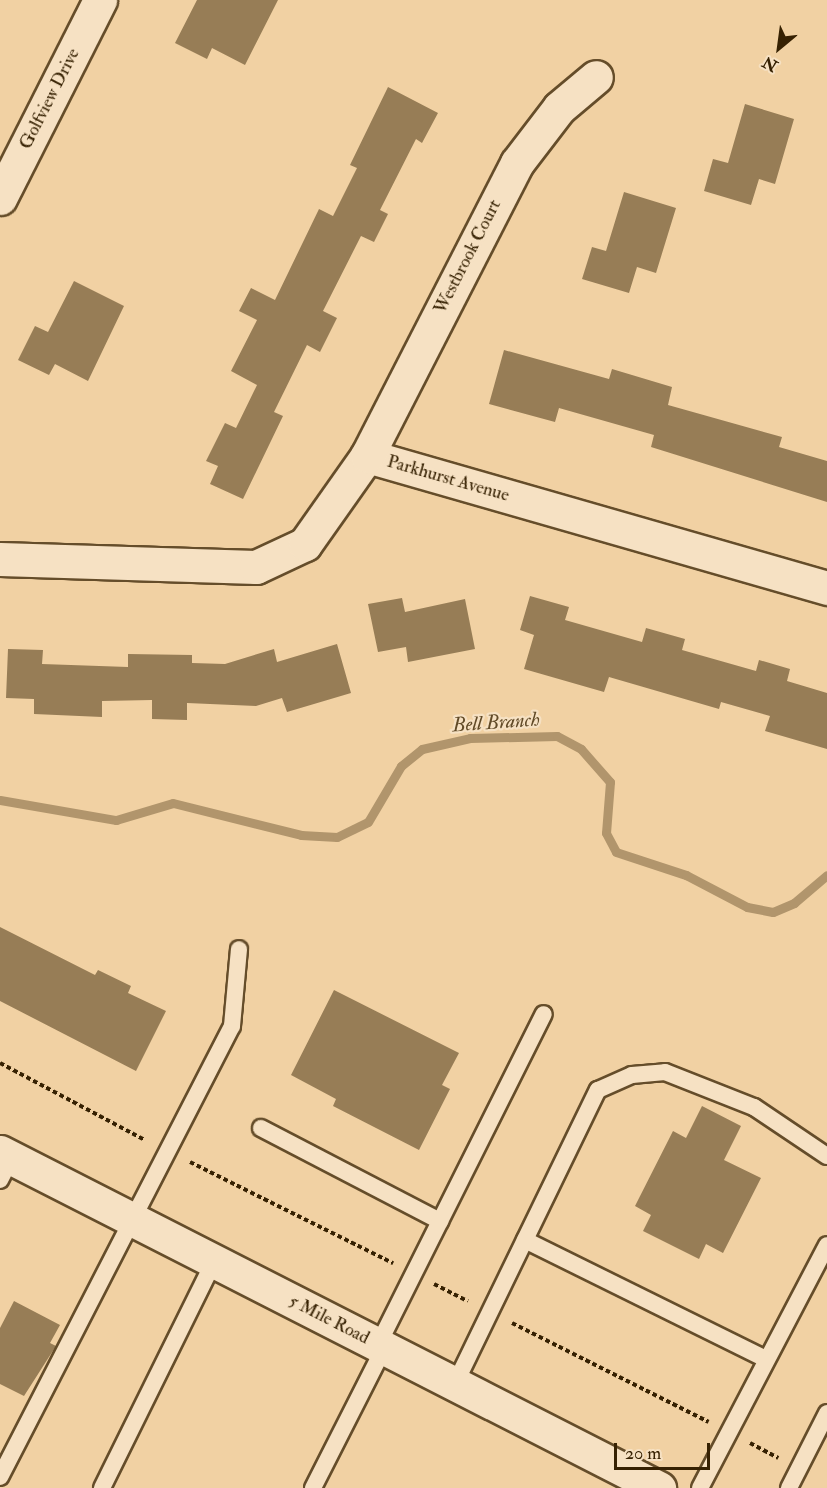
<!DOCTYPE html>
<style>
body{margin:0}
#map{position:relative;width:827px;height:1488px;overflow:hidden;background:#f1d1a3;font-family:"IM FELL Double Pica",serif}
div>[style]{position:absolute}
.stream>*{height:9px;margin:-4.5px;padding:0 4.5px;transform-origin:4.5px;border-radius:4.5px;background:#b1956c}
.building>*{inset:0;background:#977d56}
.path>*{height:4px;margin-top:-2px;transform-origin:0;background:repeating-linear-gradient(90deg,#362102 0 4.5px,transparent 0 7.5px)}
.roads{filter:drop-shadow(2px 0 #654d2a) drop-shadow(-2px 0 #654d2a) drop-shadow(0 2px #654d2a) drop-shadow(0 -2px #654d2a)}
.service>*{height:16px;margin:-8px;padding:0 8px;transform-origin:8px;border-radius:8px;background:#f6e1c3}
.minor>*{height:33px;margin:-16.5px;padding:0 16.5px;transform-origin:16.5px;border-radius:16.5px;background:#f6e1c3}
.secondary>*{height:33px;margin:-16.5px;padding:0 16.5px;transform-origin:16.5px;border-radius:16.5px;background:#f6e1c3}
span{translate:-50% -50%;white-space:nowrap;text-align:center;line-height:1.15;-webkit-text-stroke:4.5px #f6e1c3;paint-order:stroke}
.street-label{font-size:18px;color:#362102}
.water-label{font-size:20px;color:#614a27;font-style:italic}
.north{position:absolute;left:749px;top:18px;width:60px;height:60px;-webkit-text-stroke:4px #f6e1c3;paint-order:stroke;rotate:209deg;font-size:16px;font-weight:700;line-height:24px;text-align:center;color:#362102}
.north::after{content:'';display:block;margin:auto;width:21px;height:27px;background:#362102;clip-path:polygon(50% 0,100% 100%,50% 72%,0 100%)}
.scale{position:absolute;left:614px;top:1443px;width:96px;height:27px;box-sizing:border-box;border:3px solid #362102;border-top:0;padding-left:8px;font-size:18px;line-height:21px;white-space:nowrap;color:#362102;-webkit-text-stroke:4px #f6e1c3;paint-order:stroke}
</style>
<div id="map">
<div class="stream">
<i style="left:0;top:800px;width:118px;rotate:9.8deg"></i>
<i style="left:116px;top:820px;width:59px;rotate:-16.6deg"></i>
<i style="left:173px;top:803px;width:132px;rotate:14deg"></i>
<i style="left:301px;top:835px;width:36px;rotate:3deg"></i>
<i style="left:337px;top:837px;width:34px;rotate:-26deg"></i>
<i style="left:368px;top:822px;width:65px;rotate:-59.5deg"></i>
<i style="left:401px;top:766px;width:27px;rotate:-39deg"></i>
<i style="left:422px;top:749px;width:49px;rotate:-12.9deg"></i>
<i style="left:470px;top:738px;width:87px;rotate:-1.3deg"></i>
<i style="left:557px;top:736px;width:27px;rotate:28deg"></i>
<i style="left:581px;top:749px;width:44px;rotate:48.7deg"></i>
<i style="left:610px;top:782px;width:51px;rotate:94.5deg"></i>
<i style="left:606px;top:833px;width:21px;rotate:62deg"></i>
<i style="left:616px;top:852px;width:74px;rotate:18.2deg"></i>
<i style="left:686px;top:875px;width:69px;rotate:27.7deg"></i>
<i style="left:747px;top:907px;width:26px;rotate:11deg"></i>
<i style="left:773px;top:912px;width:23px;rotate:-23deg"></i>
<i style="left:794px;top:903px;width:43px;rotate:-40.3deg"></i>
</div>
<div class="building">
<i style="clip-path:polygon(197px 0,278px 0,245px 65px,212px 48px,207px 59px,175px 43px)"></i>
<i style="clip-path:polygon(388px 87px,438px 113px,422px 143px,416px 139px,380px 210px,388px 214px,374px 242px,361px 236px,323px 311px,337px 318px,320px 352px,307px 345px,274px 412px,283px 416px,243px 499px,210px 484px,218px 466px,206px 461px,225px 423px,236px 428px,257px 385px,231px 371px,257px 320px,239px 311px,251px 288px,275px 300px,319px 209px,333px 216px,357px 168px,350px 165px)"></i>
<i style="clip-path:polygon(745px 104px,794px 119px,775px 184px,759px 179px,751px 205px,704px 191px,713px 159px,728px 163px)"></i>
<i style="clip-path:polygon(624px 192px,676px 208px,656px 273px,637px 267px,629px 293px,582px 279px,592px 247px,606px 251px)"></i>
<i style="clip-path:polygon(74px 281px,124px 306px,88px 381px,55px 364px,49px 375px,18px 360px,35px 326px,48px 332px)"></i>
<i style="clip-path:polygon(504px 350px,609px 379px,612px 369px,672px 387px,668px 405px,782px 437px,779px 447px,827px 461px,827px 502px,651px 447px,654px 435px,559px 408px,555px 422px,489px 404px)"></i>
<i style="clip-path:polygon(530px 596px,569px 607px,565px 620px,642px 642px,646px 628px,685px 639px,682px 650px,756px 671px,759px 660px,790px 669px,787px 681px,827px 693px,827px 749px,765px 731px,770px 716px,721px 702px,719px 709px,609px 677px,604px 692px,524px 669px,534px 635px,520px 630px)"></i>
<i style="clip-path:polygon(402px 598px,405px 612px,465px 599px,475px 649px,408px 662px,406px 647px,378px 652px,368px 604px)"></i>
<i style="clip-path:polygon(337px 644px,351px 693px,287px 712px,282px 698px,256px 706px,187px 703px,187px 720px,152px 719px,152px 700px,102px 701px,102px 717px,34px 714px,34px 699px,6px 698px,8px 649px,43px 650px,42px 664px,128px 667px,128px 654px,192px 655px,192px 663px,225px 664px,274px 649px,277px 662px)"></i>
<i style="clip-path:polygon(0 927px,95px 975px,98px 970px,131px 986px,128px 993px,166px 1011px,136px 1071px,0 1001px)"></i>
<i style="clip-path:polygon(334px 990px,459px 1053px,442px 1085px,450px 1089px,419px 1150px,333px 1106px,336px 1099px,291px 1075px)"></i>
<i style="clip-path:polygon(702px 1106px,741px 1126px,724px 1160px,761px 1178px,723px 1253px,706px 1244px,699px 1259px,643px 1231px,651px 1215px,635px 1206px,673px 1131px,686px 1138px)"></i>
<i style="clip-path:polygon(14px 1301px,60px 1325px,50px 1343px,56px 1346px,24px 1396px,0 1384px,0 1328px)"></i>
</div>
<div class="path">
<i style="left:0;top:1063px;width:164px;rotate:28deg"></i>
<i style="left:190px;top:1162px;width:227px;rotate:26.5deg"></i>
<i style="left:434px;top:1284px;width:38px;rotate:27deg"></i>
<i style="left:512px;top:1323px;width:220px;rotate:26.7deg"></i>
<i style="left:750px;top:1443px;width:32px;rotate:28deg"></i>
</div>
<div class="roads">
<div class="service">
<i style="left:261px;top:1128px;width:202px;rotate:27.5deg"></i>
<i style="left:0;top:1180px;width:25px;rotate:-63deg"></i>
<i style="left:525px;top:1240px;width:269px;rotate:26.3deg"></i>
<i style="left:378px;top:1345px;width:370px;rotate:-63.4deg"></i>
<i style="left:455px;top:1384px;width:327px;rotate:-64.1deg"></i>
<i style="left:598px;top:1090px;width:37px;rotate:-24deg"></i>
<i style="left:632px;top:1075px;width:33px;rotate:-5deg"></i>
<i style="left:665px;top:1072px;width:96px;rotate:21.5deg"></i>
<i style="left:754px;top:1107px;width:88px;rotate:33.9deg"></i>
<i style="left:0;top:1477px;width:507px;rotate:-62.78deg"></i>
<i style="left:232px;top:1026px;width:77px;rotate:-84.8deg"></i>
<i style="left:102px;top:1488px;width:253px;rotate:-63.7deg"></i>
<i style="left:313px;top:1488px;width:157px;rotate:-63.1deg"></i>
<i style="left:700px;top:1488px;width:274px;rotate:-62.4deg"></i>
<i style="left:789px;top:1488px;width:84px;rotate:-63.1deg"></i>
</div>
<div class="minor">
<i style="left:0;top:198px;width:222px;rotate:-63.2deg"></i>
<i style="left:367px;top:456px;width:479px;rotate:16deg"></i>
<i style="left:0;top:559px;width:256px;rotate:1.8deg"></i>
<i style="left:256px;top:567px;width:54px;rotate:-25.1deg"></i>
<i style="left:305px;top:544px;width:108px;rotate:-54.8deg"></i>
<i style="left:367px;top:456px;width:329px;rotate:-62.9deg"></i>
<i style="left:517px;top:163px;width:69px;rotate:-52.6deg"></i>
<i style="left:559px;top:108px;width:48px;rotate:-40deg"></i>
</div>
<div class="secondary">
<i style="left:0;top:1152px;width:740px;rotate:27.02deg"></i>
</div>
</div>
<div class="street-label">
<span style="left:50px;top:99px;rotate:-63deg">Golfview Drive</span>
<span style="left:468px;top:257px;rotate:-63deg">Westbrook Court</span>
<span style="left:448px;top:479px;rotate:16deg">Parkhurst Avenue</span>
<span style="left:329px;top:1320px;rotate:27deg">5 Mile Road</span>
</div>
<div class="water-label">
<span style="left:496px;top:722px;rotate:-4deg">Bell Branch</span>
</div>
<div class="north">N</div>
<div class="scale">20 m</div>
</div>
